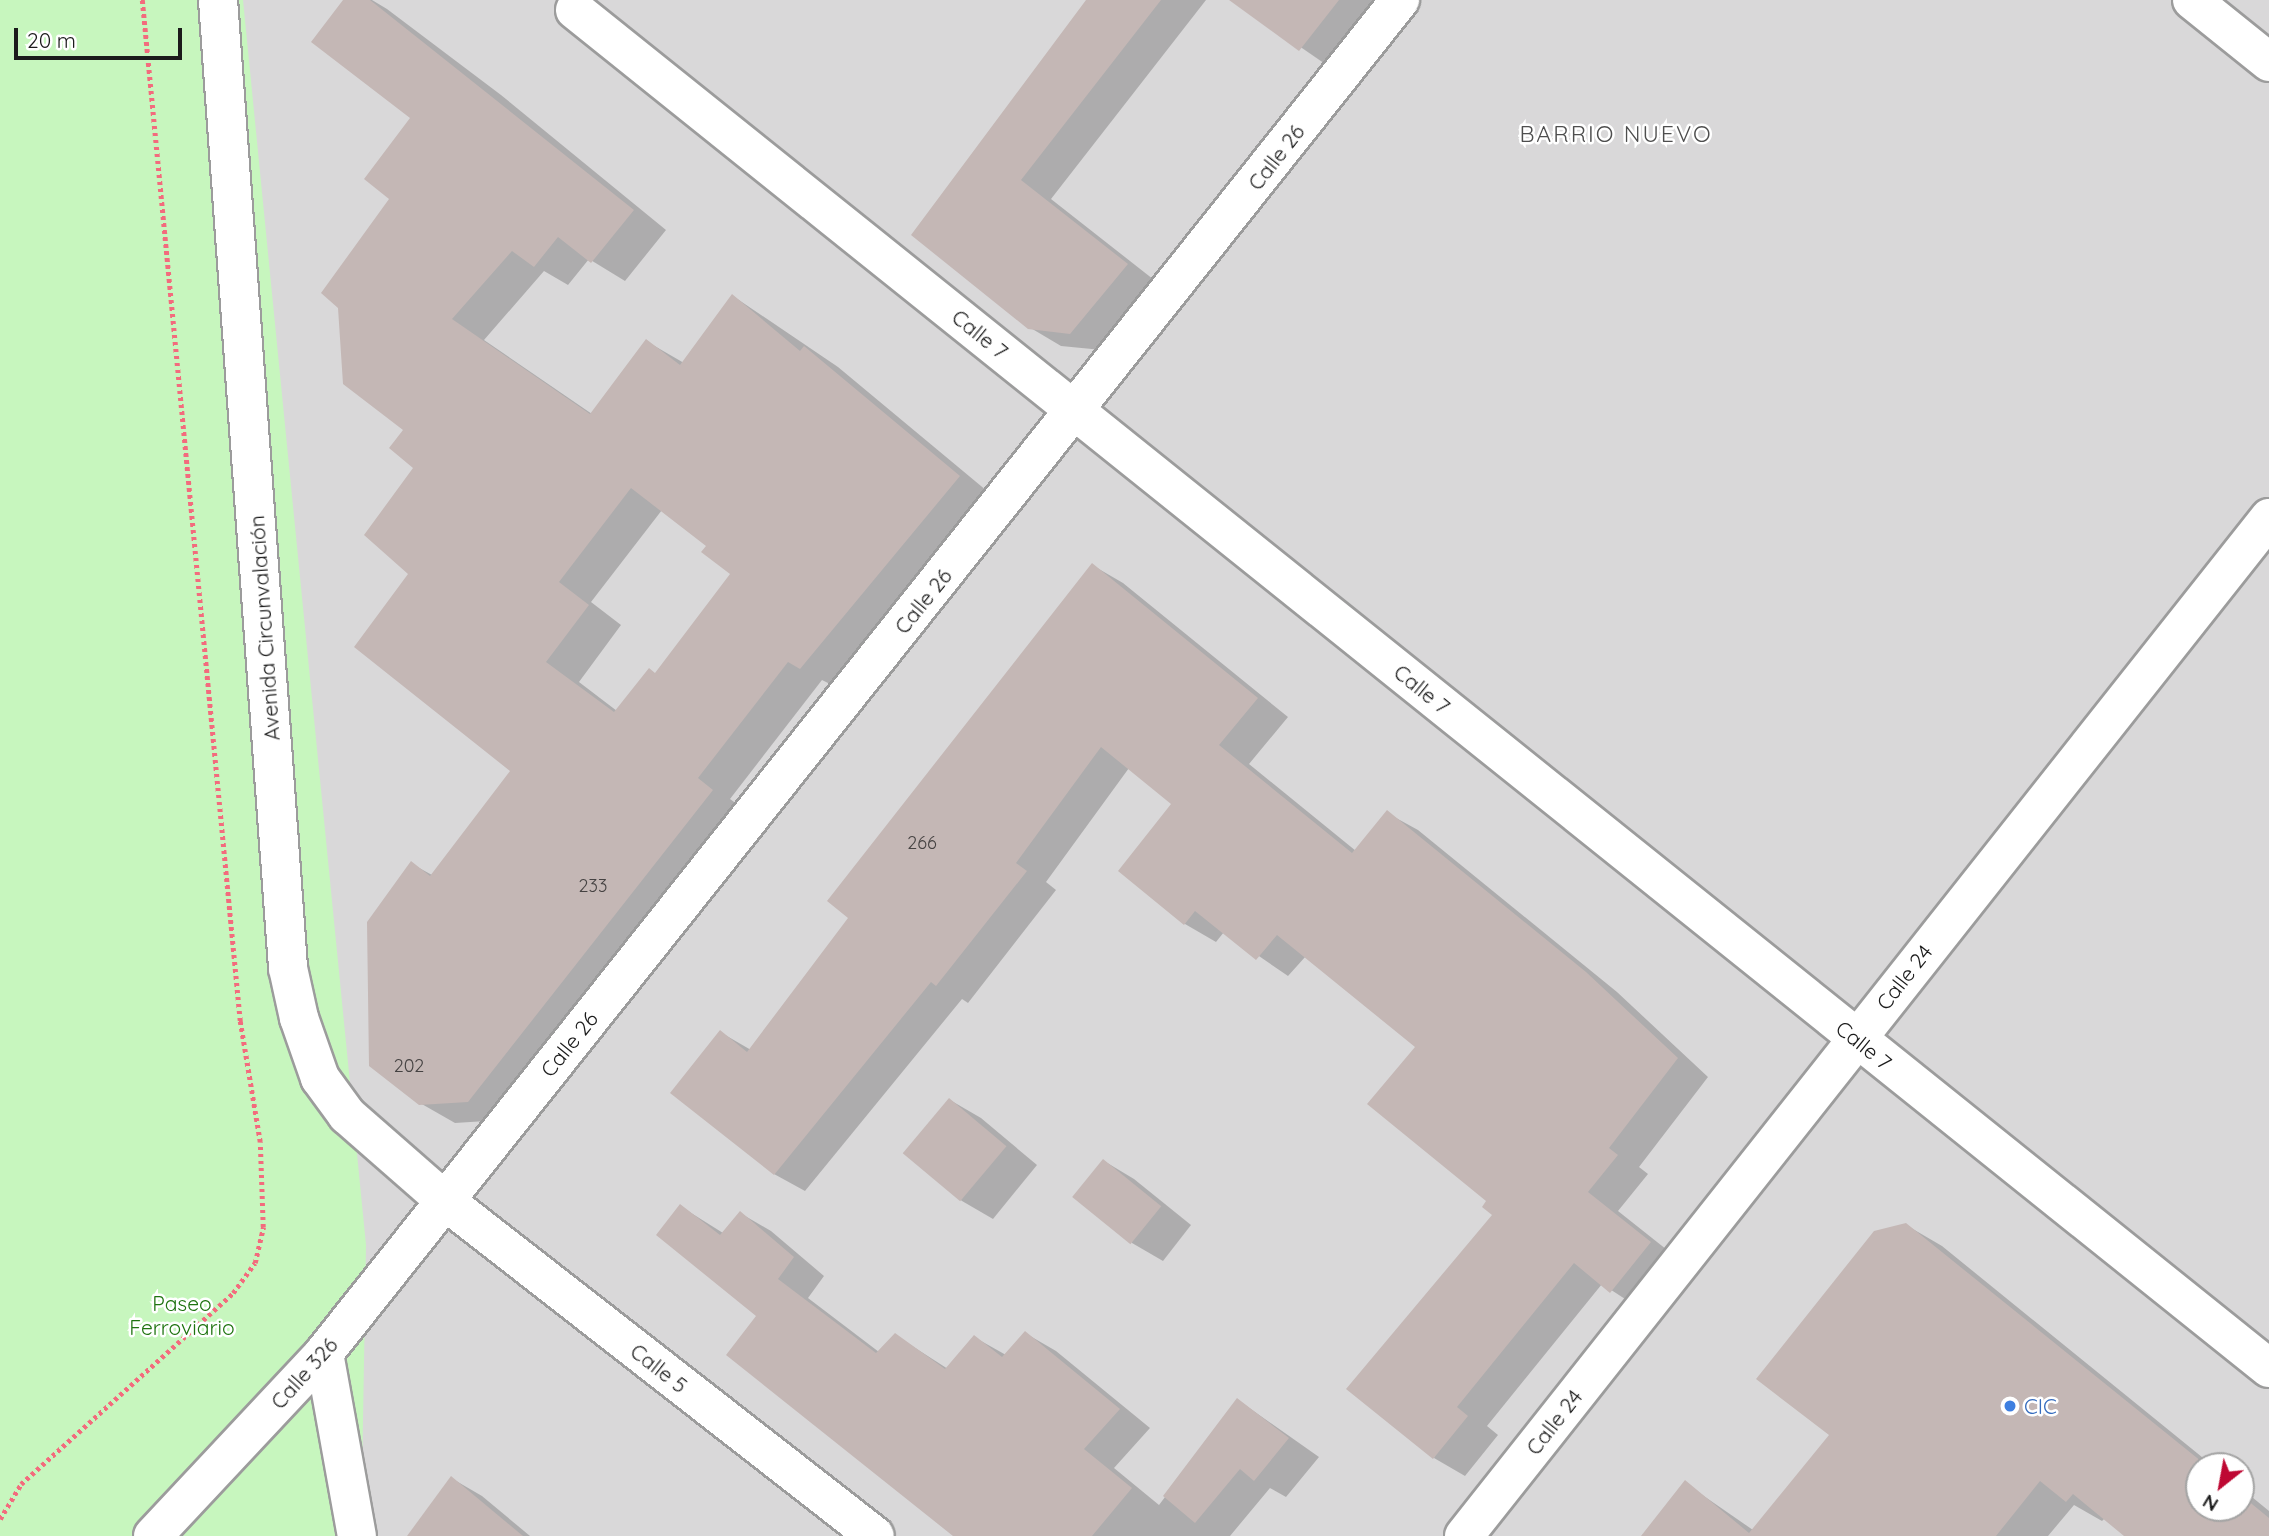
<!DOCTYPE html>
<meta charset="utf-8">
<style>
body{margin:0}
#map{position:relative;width:2269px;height:1536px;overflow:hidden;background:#ede6e1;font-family:Quicksand,sans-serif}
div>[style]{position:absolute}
.residential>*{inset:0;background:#d9d8d9}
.park>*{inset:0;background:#c7f6be}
.shadow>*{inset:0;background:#0003}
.building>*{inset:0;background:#c4b7b5;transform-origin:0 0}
.path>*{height:4.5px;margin-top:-2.25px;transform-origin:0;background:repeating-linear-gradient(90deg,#f36b7d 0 3.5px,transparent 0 7px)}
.roads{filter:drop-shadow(2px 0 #9c9c9c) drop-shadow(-2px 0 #9c9c9c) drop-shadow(0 2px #9c9c9c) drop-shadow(0 -2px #9c9c9c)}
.minor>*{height:38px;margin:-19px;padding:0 19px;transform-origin:19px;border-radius:19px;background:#fff}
.dots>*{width:19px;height:19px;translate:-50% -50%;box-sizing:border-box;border:4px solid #fff;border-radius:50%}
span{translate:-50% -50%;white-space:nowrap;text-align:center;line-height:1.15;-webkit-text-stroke:5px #fff;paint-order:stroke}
.number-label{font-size:18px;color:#454242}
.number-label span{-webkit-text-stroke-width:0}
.street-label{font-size:21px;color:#1b1b1b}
.park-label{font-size:21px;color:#1e730f}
.shop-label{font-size:21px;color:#366cbe}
.left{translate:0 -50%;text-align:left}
.neighbourhood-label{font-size:23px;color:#4e4e4e;letter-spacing:2px}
.north{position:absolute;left:2185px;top:1452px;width:70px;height:70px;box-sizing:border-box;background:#fff;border:2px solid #a4a4a4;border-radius:50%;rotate:211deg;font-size:19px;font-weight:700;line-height:28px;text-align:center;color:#1b1b1b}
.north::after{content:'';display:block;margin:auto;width:24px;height:32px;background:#be0833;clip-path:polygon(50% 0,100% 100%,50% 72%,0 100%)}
.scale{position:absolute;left:14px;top:28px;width:168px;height:32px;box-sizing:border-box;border:4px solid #1b1b1b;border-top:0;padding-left:9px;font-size:21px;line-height:24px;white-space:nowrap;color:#1b1b1b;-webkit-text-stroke:5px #fff;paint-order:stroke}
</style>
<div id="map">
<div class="residential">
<i style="clip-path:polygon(evenodd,0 0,2269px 0,2269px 1536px,0 1536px,0 0,2199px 1466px,2241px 1466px,2241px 1508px,2199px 1508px,2199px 1466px)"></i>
</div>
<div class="park">
<i style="clip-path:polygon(0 0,243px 0,366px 1245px,361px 1536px,0 1536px)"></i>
</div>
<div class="shadow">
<i style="clip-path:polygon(evenodd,346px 0,372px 0,387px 9px,501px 95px,666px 230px,625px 281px,589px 259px,568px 285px,544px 271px,484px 340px,592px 414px,646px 341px,684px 363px,733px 296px,838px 367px,993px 496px,834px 686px,822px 680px,730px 799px,745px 810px,502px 1120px,455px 1123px,420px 1103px,412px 864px,432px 875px,512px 771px,410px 574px,416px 468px,405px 430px,391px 199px,412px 118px,346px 0,662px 510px,709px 545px,732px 574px,656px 674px,617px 711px,579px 682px,621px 625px,591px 602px,662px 510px)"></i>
<i style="clip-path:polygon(1088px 0,1206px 0,1051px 199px,1158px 283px,1102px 350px,1061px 346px,1029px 327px,913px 234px)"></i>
<i style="clip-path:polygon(1232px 0,1383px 0,1331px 68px)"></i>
<i style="clip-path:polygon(1092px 565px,1123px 583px,1288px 717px,1249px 764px,1356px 851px,1387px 813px,1418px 830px,1617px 992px,1708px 1077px,1639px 1167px,1648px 1174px,1618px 1211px,1681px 1261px,1642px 1310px,1602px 1284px,1487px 1426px,1498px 1435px,1465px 1476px,1434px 1458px,1495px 1215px,1417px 1047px,1306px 956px,1288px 976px,1224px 932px,1216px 942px,1185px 924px,1174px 804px,1129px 768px,1046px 882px,1056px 890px,968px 1003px,962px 999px,805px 1191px,774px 1174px,720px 1032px,751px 1050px,851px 917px)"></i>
<i style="clip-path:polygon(950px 1100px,981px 1118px,1037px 1165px,993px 1219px,962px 1201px,908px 1155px)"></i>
<i style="clip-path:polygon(1104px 1161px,1134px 1179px,1191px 1225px,1163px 1261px,1132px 1243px)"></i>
<i style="clip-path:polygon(680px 1206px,723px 1233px,740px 1213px,771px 1231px,824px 1276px,808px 1298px,879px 1352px,895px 1335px,948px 1369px,974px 1337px,1006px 1355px,1025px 1333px,1056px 1351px,1150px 1428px,1114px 1468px,1159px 1505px,1238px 1400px,1319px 1457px,1286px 1497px,1270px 1488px,1230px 1536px,961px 1536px,728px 1355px,759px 1315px)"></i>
<i style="clip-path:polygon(1906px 1225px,1942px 1246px,2213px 1466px,2199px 1466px,2199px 1508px,2241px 1508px,2241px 1488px,2269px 1511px,2269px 1536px,2127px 1536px,2105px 1518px,2102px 1521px,2074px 1505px,2048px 1536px,1643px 1536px,1685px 1483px,1753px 1530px,1832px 1435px)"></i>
<i style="clip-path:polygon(451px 1478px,482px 1496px,530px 1536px,416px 1536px)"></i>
</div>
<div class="building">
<i style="clip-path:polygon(evenodd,343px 0,370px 0,634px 210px,591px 263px,558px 237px,534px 267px,512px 251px,452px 319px,590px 414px,646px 339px,680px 365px,732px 294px,800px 351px,804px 346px,960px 476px,800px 669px,788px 662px,698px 778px,713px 790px,468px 1102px,419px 1105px,369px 1066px,367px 922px,411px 861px,430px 876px,510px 771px,354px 647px,408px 574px,364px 535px,413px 468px,389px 448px,403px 430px,343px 384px,338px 308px,321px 293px,389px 199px,364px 179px,410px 118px,311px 42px,343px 0,631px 488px,706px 546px,701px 552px,730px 574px,655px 673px,649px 668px,614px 712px,546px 662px,589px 605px,559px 582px,631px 488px)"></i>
<i style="clip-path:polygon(1086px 0,1161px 0,1021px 180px,1128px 264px,1070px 334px,1028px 329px,911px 235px)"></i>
<i style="clip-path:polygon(1229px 0,1339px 0,1299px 51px)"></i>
<i style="clip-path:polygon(1092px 563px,1258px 698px,1219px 745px,1352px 853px,1387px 810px,1586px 972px,1678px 1058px,1609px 1148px,1618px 1155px,1588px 1192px,1651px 1242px,1610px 1293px,1574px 1263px,1457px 1407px,1468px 1416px,1433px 1459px,1346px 1389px,1492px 1215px,1482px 1207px,1486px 1201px,1367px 1104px,1415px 1047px,1277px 935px,1256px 960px,1195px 911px,1184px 925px,1118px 871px,1171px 804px,1101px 747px,1016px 863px,1027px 871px,936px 986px,931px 982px,774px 1175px,670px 1093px,720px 1030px,747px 1052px,848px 918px,827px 901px)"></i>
<i style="left:949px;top:1098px;width:75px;height:72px;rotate:40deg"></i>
<i style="left:1103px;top:1159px;width:75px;height:49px;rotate:39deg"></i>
<i style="clip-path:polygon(680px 1204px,720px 1235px,740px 1211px,794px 1257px,778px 1279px,876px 1353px,895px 1333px,945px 1369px,974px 1335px,1002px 1357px,1025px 1331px,1120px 1409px,1084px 1449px,1132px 1488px,1092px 1536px,953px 1536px,726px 1355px,756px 1316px,656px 1235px)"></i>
<i style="clip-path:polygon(1906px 1223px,2207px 1466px,2199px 1466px,2199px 1508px,2241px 1508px,2241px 1495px,2269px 1518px,2269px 1536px,2124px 1536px,2073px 1494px,2066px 1502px,2040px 1481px,1996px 1536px,1641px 1536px,1685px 1480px,1749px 1533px,1829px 1435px,1756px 1379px,1874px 1231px)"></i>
<i style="clip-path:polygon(1237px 1398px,1289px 1438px,1254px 1481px,1240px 1469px,1195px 1523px,1163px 1496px)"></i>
<i style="clip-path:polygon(451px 1476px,523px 1536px,407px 1536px)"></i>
</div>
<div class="path">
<i style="left:0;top:1519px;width:41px;rotate:-59deg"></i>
<i style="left:21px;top:1484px;width:285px;rotate:-42deg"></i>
<i style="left:233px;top:1293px;width:37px;rotate:-54deg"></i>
<i style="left:255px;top:1263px;width:37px;rotate:-77deg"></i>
<i style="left:263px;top:1227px;width:85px;rotate:-92deg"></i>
<i style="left:260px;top:1142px;width:123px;rotate:-99.4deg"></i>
<i style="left:240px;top:1021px;width:1026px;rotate:-95.48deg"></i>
</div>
<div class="roads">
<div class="minor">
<i style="left:218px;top:0;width:971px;rotate:85.86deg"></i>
<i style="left:288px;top:968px;width:51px;rotate:77.6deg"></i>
<i style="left:299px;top:1018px;width:64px;rotate:70.7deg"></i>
<i style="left:320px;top:1078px;width:46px;rotate:53.9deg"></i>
<i style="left:347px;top:1115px;width:129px;rotate:41.2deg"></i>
<i style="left:444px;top:1200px;width:546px;rotate:37.94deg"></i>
<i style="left:2192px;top:0;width:99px;rotate:38.8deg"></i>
<i style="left:575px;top:10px;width:2171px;rotate:38.72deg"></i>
<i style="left:324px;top:1353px;width:186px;rotate:79.8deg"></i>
<i style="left:153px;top:1536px;width:250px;rotate:-46.9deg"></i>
<i style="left:324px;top:1353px;width:1729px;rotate:-51.51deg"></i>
<i style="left:1464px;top:1536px;width:1298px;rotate:-51.66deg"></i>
</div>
</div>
<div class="dots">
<i style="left:2010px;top:1406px;background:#3f7fe0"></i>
</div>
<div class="number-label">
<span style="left:922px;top:843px">266</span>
<span style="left:593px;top:886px">233</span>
<span style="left:409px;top:1066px">202</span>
</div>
<div class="street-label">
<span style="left:1276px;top:157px;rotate:-52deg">Calle 26</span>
<span style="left:980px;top:334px;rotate:39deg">Calle 7</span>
<span style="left:923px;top:601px;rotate:-51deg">Calle 26</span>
<span style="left:264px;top:628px;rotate:-94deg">Avenida Circunvalación</span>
<span style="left:1422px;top:689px;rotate:39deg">Calle 7</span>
<span style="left:1904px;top:977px;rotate:-52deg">Calle 24</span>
<span style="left:569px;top:1044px;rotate:-51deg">Calle 26</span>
<span style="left:1864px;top:1045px;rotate:39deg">Calle 7</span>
<span style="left:659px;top:1368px;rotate:38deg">Calle 5</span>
<span style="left:304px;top:1373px;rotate:-48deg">Calle 326</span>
<span style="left:1554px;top:1422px;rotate:-52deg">Calle 24</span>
</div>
<div class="park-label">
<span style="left:182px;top:1315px">Paseo<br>Ferroviario</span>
</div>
<div class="shop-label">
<span class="left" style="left:2024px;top:1406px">CIC</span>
</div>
<div class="neighbourhood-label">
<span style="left:1616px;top:134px">BARRIO NUEVO</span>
</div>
<div class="north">N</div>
<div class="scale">20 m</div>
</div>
